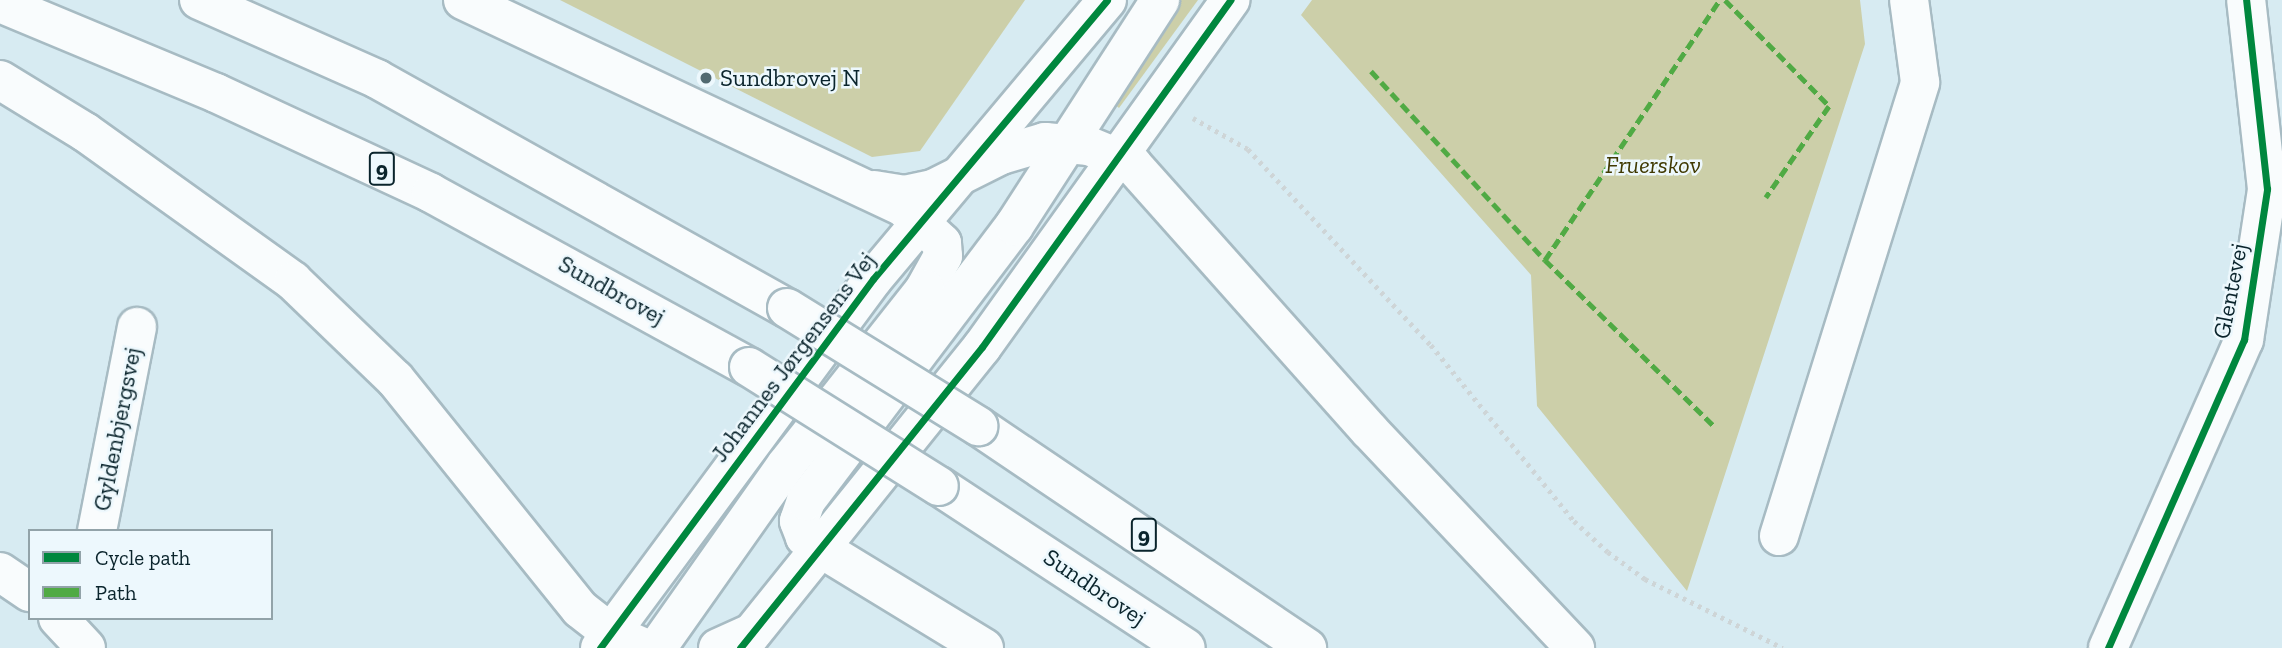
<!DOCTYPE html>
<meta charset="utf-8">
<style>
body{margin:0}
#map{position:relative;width:2282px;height:648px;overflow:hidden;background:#d7ebf2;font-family:"Zilla Slab",serif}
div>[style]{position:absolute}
.green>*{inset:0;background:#cccfa9}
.path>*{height:4.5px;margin-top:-2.25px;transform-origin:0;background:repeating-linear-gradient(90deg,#ced5d7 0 3.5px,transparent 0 8.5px)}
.roads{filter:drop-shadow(2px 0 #a7bbc3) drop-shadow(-2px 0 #a7bbc3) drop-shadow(0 2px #a7bbc3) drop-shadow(0 -2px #a7bbc3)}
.minor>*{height:38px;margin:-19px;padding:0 19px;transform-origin:19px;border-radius:19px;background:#f9fcfd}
.major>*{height:38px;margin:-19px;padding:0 19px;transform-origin:19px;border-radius:19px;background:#f9fcfd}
.bridges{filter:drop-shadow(2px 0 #a7bbc3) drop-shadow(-2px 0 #a7bbc3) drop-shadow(0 2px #a7bbc3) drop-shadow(0 -2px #a7bbc3)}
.major-bridge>*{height:38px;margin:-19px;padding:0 19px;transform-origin:19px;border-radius:19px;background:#f9fcfd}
.quiet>*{height:5px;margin-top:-2.5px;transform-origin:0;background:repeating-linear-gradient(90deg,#50aa44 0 10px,transparent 0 15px)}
.cycleway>*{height:7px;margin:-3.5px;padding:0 3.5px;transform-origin:3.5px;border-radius:3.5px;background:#00873e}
.dots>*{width:19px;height:19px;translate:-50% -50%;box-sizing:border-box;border:4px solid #edf8fd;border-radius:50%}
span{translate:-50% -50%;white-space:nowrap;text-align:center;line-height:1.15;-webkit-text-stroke:5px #edf8fd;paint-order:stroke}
.shield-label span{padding:2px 5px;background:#edf8fd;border:2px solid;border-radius:5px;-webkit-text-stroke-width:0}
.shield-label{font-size:23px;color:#0a242c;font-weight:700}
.poi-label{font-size:24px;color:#0a242c}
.left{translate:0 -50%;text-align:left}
.park-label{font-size:24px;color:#403901;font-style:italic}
.street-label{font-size:24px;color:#0a242c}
.legend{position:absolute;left:28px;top:529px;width:245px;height:91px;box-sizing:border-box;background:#edf8fd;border:2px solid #92a3a9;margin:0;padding:9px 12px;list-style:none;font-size:21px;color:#0a242c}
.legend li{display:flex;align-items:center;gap:14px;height:35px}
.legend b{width:35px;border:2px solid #92a3a9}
</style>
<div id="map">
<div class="green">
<i style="clip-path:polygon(560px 0,1025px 0,920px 151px,872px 157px)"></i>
<i style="clip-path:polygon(1174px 0,1198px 0,1119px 108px,1113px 103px)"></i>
<i style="clip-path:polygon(1312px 0,1860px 0,1865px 44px,1687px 591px,1537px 406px,1531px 275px,1301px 15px)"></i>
</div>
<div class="path">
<i style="left:1193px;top:118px;width:63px;rotate:29.4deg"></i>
<i style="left:1248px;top:149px;width:268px;rotate:47deg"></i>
<i style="left:1431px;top:345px;width:227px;rotate:50.9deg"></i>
<i style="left:1574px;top:521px;width:46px;rotate:42.4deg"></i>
<i style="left:1608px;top:552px;width:46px;rotate:36.1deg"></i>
<i style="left:1645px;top:579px;width:154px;rotate:26.6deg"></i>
</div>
<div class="roads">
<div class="minor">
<i style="left:97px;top:531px;width:208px;rotate:-78.9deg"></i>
<i style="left:1779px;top:536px;width:475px;rotate:-72.7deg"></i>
<i style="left:1920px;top:82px;width:83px;rotate:-97.6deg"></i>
<i style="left:0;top:572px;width:36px;rotate:34deg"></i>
<i style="left:58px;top:618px;width:41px;rotate:47deg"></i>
<i style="left:600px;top:648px;width:459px;rotate:-53.5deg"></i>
<i style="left:873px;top:279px;width:364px;rotate:-50deg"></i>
<i style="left:740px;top:648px;width:386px;rotate:-51.2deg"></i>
<i style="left:982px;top:347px;width:427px;rotate:-54.4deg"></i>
<i style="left:2108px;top:648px;width:337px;rotate:-66.2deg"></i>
<i style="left:2244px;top:340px;width:153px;rotate:-81.3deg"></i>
<i style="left:2267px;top:189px;width:190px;rotate:-96.3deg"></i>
</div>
<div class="major">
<i style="left:199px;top:0;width:195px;rotate:23.9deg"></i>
<i style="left:377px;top:79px;width:470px;rotate:29.2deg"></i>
<i style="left:463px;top:0;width:486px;rotate:25.2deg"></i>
<i style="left:903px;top:207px;width:53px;rotate:42.7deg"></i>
<i style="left:942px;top:243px;width:13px;rotate:86deg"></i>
<i style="left:943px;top:256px;width:38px;rotate:119deg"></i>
<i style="left:925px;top:289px;width:224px;rotate:128.3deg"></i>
<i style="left:786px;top:465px;width:224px;rotate:125.2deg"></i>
<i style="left:0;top:3px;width:234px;rotate:22.6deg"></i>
<i style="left:216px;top:93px;width:237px;rotate:24.9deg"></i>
<i style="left:431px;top:193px;width:362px;rotate:28.7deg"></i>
<i style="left:0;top:80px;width:100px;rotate:31.5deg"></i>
<i style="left:85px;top:132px;width:256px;rotate:35.6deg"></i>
<i style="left:293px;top:281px;width:141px;rotate:43.9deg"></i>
<i style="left:395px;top:379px;width:295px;rotate:51.2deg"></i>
<i style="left:580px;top:609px;width:39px;rotate:38deg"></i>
<i style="left:611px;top:633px;width:36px;rotate:24deg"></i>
<i style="left:874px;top:190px;width:30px;rotate:9deg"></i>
<i style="left:904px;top:195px;width:30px;rotate:-12deg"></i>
<i style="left:933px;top:189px;width:76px;rotate:-26.6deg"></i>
<i style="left:1001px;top:155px;width:46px;rotate:-16.5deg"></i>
<i style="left:1045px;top:142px;width:44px;rotate:5.2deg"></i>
<i style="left:1089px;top:146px;width:47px;rotate:22.7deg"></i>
<i style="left:1132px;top:164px;width:356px;rotate:48.3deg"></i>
<i style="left:1369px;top:430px;width:300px;rotate:46.6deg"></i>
<i style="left:978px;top:426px;width:397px;rotate:34deg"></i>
<i style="left:939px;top:486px;width:295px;rotate:33.3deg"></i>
<i style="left:718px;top:648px;width:37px;rotate:-24deg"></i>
<i style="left:984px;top:648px;width:190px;rotate:-148.6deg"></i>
<i style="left:822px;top:549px;width:21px;rotate:-145deg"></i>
<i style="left:805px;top:537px;width:17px;rotate:-111deg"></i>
<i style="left:799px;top:521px;width:21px;rotate:-71deg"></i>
<i style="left:806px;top:501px;width:345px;rotate:-52.9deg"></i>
<i style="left:1014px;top:226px;width:269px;rotate:-57.1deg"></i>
</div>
</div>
<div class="bridges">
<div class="major-bridge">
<i style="left:787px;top:308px;width:225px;rotate:31.7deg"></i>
<i style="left:749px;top:367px;width:224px;rotate:32.1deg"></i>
</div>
</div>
<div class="quiet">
<i style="left:1725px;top:0;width:148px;rotate:45.5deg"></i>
<i style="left:1829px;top:106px;width:111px;rotate:124.7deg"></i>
<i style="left:1371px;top:71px;width:257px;rotate:47.4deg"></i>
<i style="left:1545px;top:260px;width:237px;rotate:44.5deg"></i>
<i style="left:1545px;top:260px;width:313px;rotate:-56.1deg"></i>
</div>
<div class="cycleway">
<i style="left:600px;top:648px;width:459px;rotate:-53.5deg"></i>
<i style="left:873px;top:279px;width:364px;rotate:-50deg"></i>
<i style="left:740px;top:648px;width:386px;rotate:-51.2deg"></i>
<i style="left:982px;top:347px;width:427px;rotate:-54.4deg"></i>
<i style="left:2108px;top:648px;width:337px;rotate:-66.2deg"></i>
<i style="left:2244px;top:340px;width:153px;rotate:-81.3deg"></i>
<i style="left:2267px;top:189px;width:190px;rotate:-96.3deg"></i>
</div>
<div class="dots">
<i style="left:706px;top:78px;background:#526a71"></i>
</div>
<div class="shield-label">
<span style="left:382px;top:169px">9</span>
<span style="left:1144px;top:535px">9</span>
</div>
<div class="poi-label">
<span class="left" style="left:720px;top:78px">Sundbrovej N</span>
</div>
<div class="park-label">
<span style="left:1653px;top:165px">Fruerskov</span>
</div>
<div class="street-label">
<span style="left:612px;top:290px;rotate:29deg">Sundbrovej</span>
<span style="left:2230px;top:291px;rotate:-79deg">Glentevej</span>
<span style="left:793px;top:357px;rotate:-53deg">Johannes Jørgensens Vej</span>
<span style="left:117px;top:429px;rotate:-79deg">Gyldenbjergsvej</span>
<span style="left:1095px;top:587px;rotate:34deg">Sundbrovej</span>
</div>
<ul class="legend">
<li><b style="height:9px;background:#00873e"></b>Cycle path</li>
<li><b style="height:9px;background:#50aa44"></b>Path</li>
</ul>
</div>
